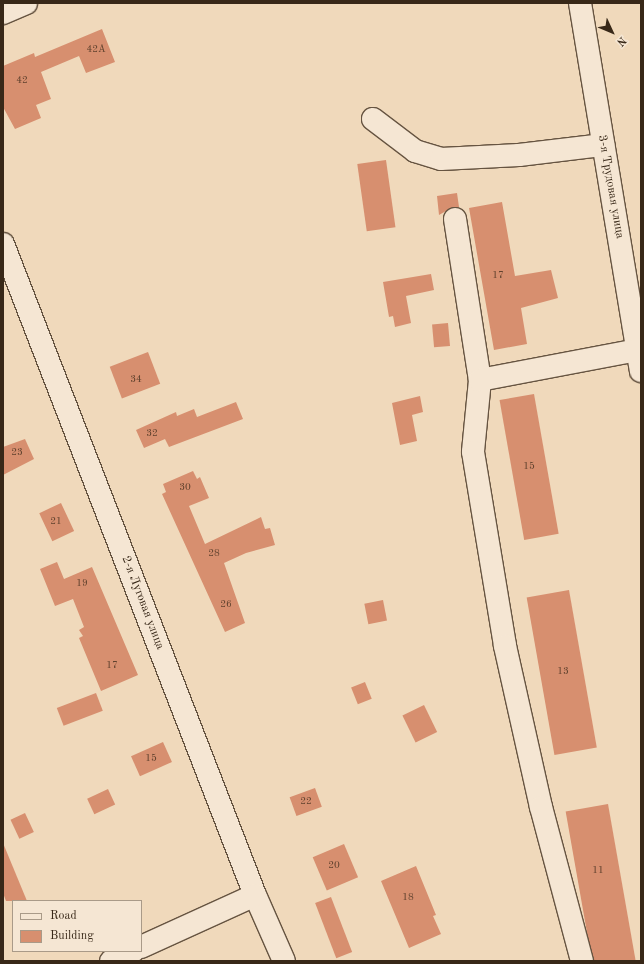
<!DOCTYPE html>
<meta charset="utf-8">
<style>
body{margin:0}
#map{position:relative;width:644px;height:964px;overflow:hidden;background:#f0d9bb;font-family:"Old Standard TT",serif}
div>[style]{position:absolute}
.building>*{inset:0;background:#d78f6f;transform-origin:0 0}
.roads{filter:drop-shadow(1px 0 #665441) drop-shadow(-1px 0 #665441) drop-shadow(0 1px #665441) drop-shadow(0 -1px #665441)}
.minor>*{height:22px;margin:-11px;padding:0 11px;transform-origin:11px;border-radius:11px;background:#f5e6d3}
span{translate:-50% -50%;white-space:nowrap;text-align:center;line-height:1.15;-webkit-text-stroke:3px #f5e6d3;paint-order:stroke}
.number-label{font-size:10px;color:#60422e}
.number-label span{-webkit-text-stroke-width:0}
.street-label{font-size:12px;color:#382818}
.frame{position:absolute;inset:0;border:4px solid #382818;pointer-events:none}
.legend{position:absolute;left:12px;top:900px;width:130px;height:52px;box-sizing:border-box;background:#f5e6d3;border:1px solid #a99a88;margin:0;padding:5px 7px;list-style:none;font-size:12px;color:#382818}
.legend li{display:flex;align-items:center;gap:8px;height:20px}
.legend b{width:20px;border:1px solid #a99a88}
.north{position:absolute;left:592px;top:12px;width:40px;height:40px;-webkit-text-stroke:3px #f5e6d3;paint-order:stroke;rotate:134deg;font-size:11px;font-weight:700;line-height:16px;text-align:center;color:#382818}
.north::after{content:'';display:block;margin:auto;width:14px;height:18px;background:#382818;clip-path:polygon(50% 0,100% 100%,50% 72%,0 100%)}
</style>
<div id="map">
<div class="building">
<i style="clip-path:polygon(102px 29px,115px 62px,86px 73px,79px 56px,41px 72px,51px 99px,36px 105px,41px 118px,15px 129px,3px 107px,3px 66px,34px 53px,35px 57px)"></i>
<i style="left:386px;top:160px;width:68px;height:29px;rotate:82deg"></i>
<i style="clip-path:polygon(457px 193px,459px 207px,453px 207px,439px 215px,437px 196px)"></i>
<i style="clip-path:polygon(502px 202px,515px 276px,551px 270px,558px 298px,521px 308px,527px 344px,494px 350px,469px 208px)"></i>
<i style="clip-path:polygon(431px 274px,434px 290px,406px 296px,411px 323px,395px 327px,393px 316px,389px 317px,383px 282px)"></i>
<i style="left:448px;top:323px;width:23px;height:16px;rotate:85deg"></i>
<i style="left:148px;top:352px;width:34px;height:41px;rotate:69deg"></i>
<i style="left:534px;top:394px;width:142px;height:35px;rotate:80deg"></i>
<i style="clip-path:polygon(420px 396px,423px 412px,412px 415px,417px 441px,400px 445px,392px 403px)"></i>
<i style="clip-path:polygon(236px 402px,243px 419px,169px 447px,165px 439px,144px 448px,136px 430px,176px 412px,177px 416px,194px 409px,197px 417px)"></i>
<i style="clip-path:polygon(25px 439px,34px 459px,3px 475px,3px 447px)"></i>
<i style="clip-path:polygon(193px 471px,197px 479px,200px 477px,209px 498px,189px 506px,205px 544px,261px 517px,265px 529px,270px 528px,275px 545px,246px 553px,224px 563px,245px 623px,225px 632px,162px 494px,166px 492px,163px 484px)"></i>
<i style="left:61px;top:503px;width:31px;height:24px;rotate:65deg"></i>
<i style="clip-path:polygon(57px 562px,64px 579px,92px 567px,138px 675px,101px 691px,79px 638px,83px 636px,79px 630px,84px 627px,73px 599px,55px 606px,40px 569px)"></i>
<i style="left:569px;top:590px;width:160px;height:43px;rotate:80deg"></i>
<i style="left:383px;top:600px;width:21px;height:19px;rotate:79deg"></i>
<i style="left:365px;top:682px;width:18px;height:15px;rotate:68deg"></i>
<i style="left:96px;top:693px;width:19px;height:42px;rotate:69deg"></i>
<i style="left:424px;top:705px;width:30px;height:24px;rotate:64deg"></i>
<i style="left:163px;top:742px;width:22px;height:35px;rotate:66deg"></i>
<i style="left:315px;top:788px;width:20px;height:27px;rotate:70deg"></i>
<i style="left:108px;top:789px;width:17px;height:23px;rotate:65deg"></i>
<i style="left:608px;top:804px;width:160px;height:43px;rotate:80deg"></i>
<i style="left:25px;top:813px;width:21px;height:16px;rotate:65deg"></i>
<i style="clip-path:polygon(3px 844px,3px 843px,27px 901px,6px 901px,3px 893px)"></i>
<i style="left:344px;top:844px;width:36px;height:34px;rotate:67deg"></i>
<i style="clip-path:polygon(416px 866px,436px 915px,433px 916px,441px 934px,409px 948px,381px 881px)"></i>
<i style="left:331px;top:897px;width:59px;height:17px;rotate:69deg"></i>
</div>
<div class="roads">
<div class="minor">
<i style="left:580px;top:3px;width:373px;rotate:80.6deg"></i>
<i style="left:3px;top:13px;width:25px;rotate:-23deg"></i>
<i style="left:373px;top:119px;width:53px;rotate:37.3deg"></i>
<i style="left:415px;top:151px;width:27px;rotate:17deg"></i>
<i style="left:441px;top:159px;width:78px;rotate:-2.9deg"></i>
<i style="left:519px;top:155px;width:85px;rotate:-6.8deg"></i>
<i style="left:455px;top:219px;width:163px;rotate:81.2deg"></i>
<i style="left:480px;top:380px;width:72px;rotate:95.6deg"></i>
<i style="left:473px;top:452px;width:197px;rotate:80.6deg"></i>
<i style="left:505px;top:646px;width:165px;rotate:77.4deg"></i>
<i style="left:541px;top:807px;width:159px;rotate:75.1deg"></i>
<i style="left:3px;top:244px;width:698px;rotate:68.84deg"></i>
<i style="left:255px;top:895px;width:72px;rotate:66.3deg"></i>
<i style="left:480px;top:380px;width:160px;rotate:-10.8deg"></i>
<i style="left:141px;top:947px;width:125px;rotate:-24.5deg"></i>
<i style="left:111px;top:961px;width:24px;rotate:-24deg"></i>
</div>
</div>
<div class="number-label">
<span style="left:96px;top:50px">42А</span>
<span style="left:22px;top:81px">42</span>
<span style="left:498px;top:276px">17</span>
<span style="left:136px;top:380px">34</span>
<span style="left:152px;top:434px">32</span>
<span style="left:17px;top:453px">23</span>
<span style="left:529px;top:467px">15</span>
<span style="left:185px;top:488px">30</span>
<span style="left:56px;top:522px">21</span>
<span style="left:214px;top:554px">28</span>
<span style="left:82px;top:584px">19</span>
<span style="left:226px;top:605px">26</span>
<span style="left:112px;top:666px">17</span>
<span style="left:563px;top:672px">13</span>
<span style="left:151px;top:759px">15</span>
<span style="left:306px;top:802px">22</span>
<span style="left:334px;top:866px">20</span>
<span style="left:598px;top:871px">11</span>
<span style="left:408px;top:898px">18</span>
</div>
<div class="street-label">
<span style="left:610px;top:187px;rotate:80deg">3-я Трудовая улица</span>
<span style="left:142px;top:603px;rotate:69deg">2-я Луговая улица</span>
</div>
<div class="frame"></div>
<ul class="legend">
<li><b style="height:5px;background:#f5e6d3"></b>Road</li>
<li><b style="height:11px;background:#d78f6f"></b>Building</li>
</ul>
<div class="north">N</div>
</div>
